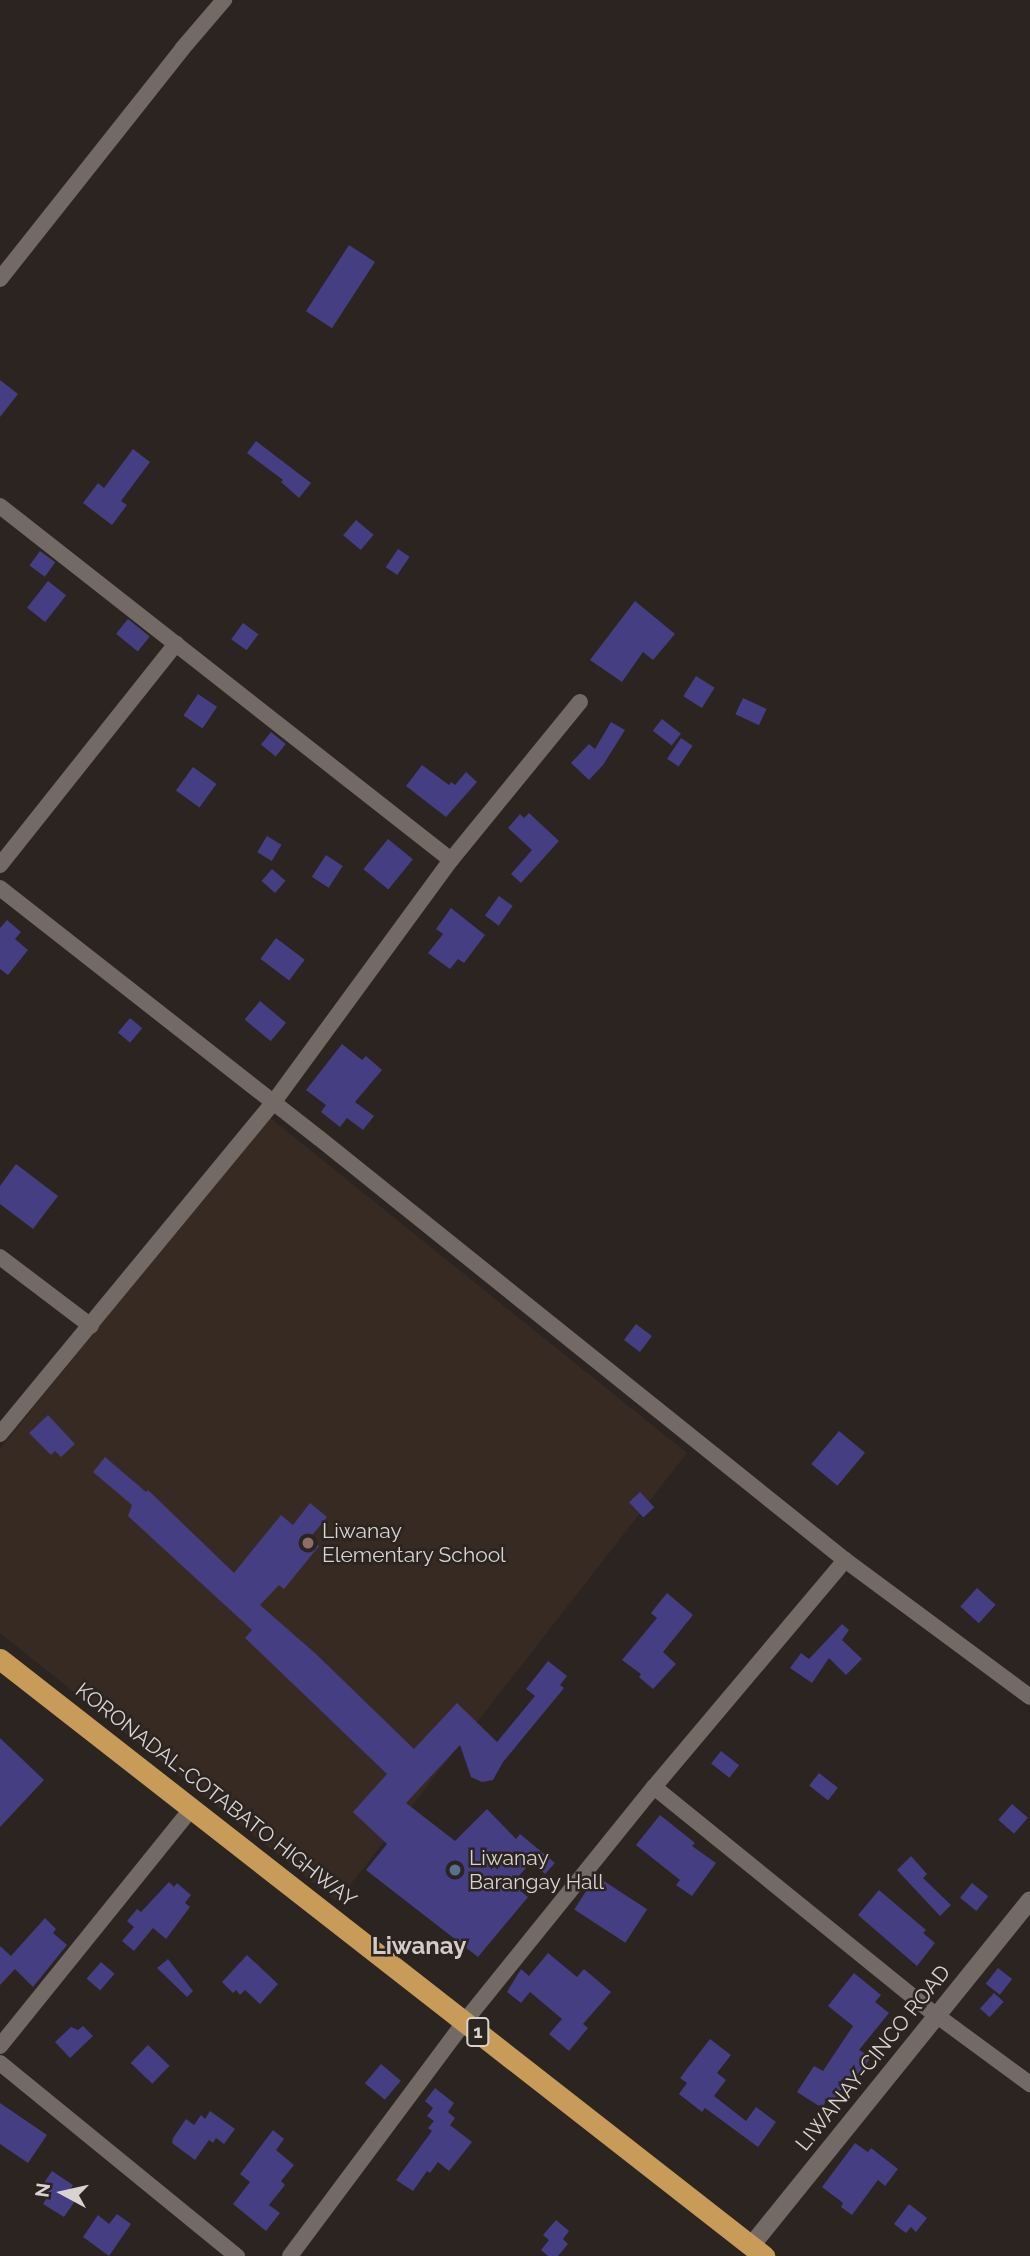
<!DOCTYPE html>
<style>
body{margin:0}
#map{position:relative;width:1030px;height:2256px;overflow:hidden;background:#2b2420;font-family:Raleway,sans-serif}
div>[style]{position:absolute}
.built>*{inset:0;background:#372a22}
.building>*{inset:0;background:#453e83;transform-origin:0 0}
.street>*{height:16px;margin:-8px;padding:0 8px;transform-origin:8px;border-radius:8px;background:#736965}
.secondary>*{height:18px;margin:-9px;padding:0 9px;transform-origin:9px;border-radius:9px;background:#736965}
.highway>*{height:21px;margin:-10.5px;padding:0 10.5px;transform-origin:10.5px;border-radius:10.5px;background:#c89b59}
.dots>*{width:19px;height:19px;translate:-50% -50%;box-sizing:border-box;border:4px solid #2b2420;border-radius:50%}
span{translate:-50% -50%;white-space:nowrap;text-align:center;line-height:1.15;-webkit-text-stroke:5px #2b2420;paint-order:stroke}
.shield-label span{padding:2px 5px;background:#2b2420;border:2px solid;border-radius:5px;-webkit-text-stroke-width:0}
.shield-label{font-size:19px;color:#d8d3d0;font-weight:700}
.poi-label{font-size:21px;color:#d8d3d0}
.left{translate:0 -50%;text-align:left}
.street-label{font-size:21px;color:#d8d3d0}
.quarter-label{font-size:24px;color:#d5cac5;font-weight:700}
.north{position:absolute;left:28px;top:2158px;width:70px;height:70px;-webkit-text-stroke:5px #2b2420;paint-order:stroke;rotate:278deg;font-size:19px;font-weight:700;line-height:28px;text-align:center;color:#d8d3d0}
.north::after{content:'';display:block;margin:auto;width:24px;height:32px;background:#d8d3d0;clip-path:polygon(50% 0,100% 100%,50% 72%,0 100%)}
</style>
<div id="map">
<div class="built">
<i style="clip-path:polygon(268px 1116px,687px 1453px,337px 1902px,0 1633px,0 1449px)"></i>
</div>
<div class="building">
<i style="left:349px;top:245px;width:31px;height:79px;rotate:33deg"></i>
<i style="clip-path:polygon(0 380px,18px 394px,0 417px)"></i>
<i style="clip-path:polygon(256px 441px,311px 483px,299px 498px,281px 482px,283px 480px,247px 453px)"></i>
<i style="clip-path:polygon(133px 449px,150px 462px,121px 501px,127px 505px,112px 525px,83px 503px,98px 483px,104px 488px)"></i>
<i style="left:356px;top:520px;width:23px;height:20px;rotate:40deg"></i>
<i style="left:398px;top:549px;width:14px;height:22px;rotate:34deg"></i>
<i style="left:40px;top:551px;width:19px;height:18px;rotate:36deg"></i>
<i style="left:48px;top:581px;width:23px;height:34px;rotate:38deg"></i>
<i style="clip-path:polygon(635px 601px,675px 634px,653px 660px,643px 652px,622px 682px,590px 660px)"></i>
<i style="left:128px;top:619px;width:28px;height:19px;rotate:39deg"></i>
<i style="left:243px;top:623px;width:19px;height:20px;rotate:36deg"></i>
<i style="left:696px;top:676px;width:22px;height:24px;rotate:32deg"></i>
<i style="left:198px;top:694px;width:23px;height:26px;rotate:34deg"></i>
<i style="left:743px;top:698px;width:26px;height:18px;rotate:25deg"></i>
<i style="left:662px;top:719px;width:24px;height:15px;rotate:38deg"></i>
<i style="clip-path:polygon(611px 722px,625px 730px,603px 765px,589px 780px,571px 763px,589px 744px,595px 749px)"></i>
<i style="left:271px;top:732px;width:19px;height:16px;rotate:39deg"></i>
<i style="left:681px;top:738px;width:14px;height:25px;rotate:34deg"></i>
<i style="clip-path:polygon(422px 765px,449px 785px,451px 782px,455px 785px,466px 772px,477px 782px,446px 817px,406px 786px)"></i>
<i style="left:193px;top:767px;width:29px;height:29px;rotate:36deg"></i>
<i style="clip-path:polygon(529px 813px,559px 841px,521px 883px,511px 874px,532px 850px,508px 828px,520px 814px,524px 818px)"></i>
<i style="left:267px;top:836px;width:17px;height:19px;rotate:31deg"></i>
<i style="left:388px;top:839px;width:32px;height:39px;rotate:39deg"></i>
<i style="left:326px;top:855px;width:20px;height:26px;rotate:33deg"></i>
<i style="left:272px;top:869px;width:18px;height:16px;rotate:41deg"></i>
<i style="left:499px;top:896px;width:17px;height:24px;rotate:36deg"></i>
<i style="clip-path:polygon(451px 908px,485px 935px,464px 963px,458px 959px,450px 969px,428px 953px,443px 934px,436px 929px)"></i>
<i style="clip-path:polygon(7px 920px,21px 932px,15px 939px,28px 950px,8px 975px,0 969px,0 928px)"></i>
<i style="left:276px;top:938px;width:36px;height:26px;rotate:37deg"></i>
<i style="left:260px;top:1001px;width:34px;height:24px;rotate:40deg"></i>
<i style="left:130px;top:1018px;width:16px;height:19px;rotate:40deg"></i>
<i style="clip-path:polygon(342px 1044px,362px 1060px,366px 1056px,382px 1070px,355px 1102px,374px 1116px,363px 1130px,347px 1118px,340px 1127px,321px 1112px,326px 1105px,306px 1090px)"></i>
<i style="clip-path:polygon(16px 1164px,58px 1196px,33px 1229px,0 1204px,0 1186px)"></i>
<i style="left:636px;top:1324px;width:20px;height:20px;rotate:37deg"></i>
<i style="clip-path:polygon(48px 1415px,75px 1444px,61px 1457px,55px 1451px,51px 1455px,29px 1433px)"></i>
<i style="left:839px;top:1431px;width:34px;height:43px;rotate:40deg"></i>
<i style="clip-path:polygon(105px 1457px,146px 1492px,148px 1490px,234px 1573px,281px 1515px,293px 1525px,310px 1503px,327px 1517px,309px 1539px,319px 1546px,284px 1589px,279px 1585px,260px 1605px,316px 1654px,414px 1749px,457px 1703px,497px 1742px,535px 1696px,526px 1689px,548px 1661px,567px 1676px,560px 1685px,564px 1688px,503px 1762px,493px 1780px,482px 1782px,471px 1777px,460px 1745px,406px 1803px,455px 1841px,487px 1809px,516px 1839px,520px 1834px,555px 1863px,545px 1874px,531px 1862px,512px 1884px,528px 1897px,478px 1957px,366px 1870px,387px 1844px,353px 1812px,387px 1774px,245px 1638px,252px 1630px,128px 1516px,132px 1505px,93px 1472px)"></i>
<i style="left:640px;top:1492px;width:21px;height:15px;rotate:47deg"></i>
<i style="left:977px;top:1588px;width:25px;height:25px;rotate:42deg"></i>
<i style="clip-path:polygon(667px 1593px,693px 1615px,663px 1652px,676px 1664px,653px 1689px,639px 1677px,641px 1674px,622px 1660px,657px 1618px,651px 1613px)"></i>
<i style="clip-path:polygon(842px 1624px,849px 1630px,842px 1640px,862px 1659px,846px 1675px,829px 1658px,812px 1683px,790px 1668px,801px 1653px,809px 1659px)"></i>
<i style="clip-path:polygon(0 1738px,44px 1780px,0 1827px)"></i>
<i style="left:721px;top:1751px;width:23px;height:16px;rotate:38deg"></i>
<i style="left:819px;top:1773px;width:24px;height:16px;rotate:38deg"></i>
<i style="left:1012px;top:1804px;width:21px;height:21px;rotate:41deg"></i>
<i style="clip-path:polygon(660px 1815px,695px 1843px,692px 1846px,716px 1863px,692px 1896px,676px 1885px,680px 1880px,636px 1845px)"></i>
<i style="clip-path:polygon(911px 1856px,927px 1874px,923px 1878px,951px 1905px,940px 1916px,897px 1870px)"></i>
<i style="left:596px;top:1876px;width:61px;height:40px;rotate:33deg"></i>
<i style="clip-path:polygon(169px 1882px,174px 1887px,177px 1883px,191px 1895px,185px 1903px,190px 1907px,166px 1939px,153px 1928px,134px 1951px,122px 1941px,134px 1927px,127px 1921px,137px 1909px,141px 1912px)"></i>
<i style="left:972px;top:1883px;width:21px;height:19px;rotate:39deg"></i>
<i style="clip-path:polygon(879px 1890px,926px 1930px,923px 1933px,935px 1943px,917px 1966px,858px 1915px)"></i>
<i style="clip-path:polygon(45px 1918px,56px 1929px,53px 1933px,67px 1945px,33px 1987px,15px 1969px,0 1985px,0 1946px,11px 1956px)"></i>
<i style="clip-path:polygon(548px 1953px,577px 1977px,584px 1969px,611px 1992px,583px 2024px,588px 2028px,569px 2051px,549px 2034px,562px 2019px,530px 1992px,521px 2003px,507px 1992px,521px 1969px,529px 1976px)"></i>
<i style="clip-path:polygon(247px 1955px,278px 1984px,260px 2004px,245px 1990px,240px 1995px,236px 1990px,233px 1993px,222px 1982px)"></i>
<i style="clip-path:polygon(168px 1959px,193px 1991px,187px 1997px,157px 1968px)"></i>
<i style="left:101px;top:1962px;width:18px;height:22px;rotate:41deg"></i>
<i style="left:998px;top:1968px;width:18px;height:20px;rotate:38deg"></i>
<i style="clip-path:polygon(854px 1973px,881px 1995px,875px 2002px,889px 2013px,859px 2050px,871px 2057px,854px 2082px,849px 2078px,832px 2103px,827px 2099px,822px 2108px,797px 2092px,814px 2066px,823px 2071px,853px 2026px,828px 2006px)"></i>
<i style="left:994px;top:1993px;width:13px;height:21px;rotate:42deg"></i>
<i style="clip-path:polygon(83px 2026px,93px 2036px,70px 2058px,55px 2042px,71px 2027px,78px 2030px)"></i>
<i style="clip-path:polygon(710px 2039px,731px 2055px,717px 2073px,726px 2080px,714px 2096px,746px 2121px,756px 2107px,776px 2122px,758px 2147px,705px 2108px,702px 2112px,679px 2094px,687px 2083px,680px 2078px)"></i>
<i style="left:148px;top:2045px;width:30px;height:25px;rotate:44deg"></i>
<i style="left:381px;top:2064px;width:26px;height:25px;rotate:40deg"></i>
<i style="clip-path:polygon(435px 2088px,454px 2103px,448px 2112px,455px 2118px,450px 2125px,472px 2142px,449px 2171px,438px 2162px,430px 2173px,427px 2171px,413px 2191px,396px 2180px,432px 2131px,428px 2128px,434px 2121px,427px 2116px,433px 2108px,425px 2101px)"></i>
<i style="clip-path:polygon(0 2103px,47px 2135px,28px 2163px,0 2144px)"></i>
<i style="clip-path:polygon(210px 2111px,235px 2129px,224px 2144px,216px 2138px,213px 2143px,209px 2140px,195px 2160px,172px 2143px,173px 2138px,186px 2119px,194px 2125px,201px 2115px,205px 2119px)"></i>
<i style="clip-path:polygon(273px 2130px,284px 2139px,276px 2150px,294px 2165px,281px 2181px,285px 2185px,269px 2205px,280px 2213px,266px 2231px,233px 2204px,250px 2182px,240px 2174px)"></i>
<i style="clip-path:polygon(855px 2143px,868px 2152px,871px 2148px,898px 2169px,885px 2186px,878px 2180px,852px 2215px,841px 2207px,843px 2203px,822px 2187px)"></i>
<i style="clip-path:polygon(52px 2171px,73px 2185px,69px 2192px,77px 2198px,64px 2217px,43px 2204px,48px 2196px,39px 2190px)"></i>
<i style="clip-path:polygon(909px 2204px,927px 2218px,916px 2232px,911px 2227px,906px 2233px,894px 2224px)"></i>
<i style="clip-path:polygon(117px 2214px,131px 2224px,109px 2256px,83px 2237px,98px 2215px,109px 2224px)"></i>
<i style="clip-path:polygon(556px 2220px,569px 2231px,563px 2239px,568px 2244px,558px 2256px,548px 2256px,541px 2250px,549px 2240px,543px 2235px)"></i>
</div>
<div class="street">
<i style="left:0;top:279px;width:293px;rotate:-51.6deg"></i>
<i style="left:182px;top:49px;width:65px;rotate:-49.4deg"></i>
<i style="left:0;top:506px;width:573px;rotate:38.13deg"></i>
<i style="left:0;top:865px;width:283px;rotate:-51.5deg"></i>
<i style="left:0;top:888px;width:405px;rotate:38.1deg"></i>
<i style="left:319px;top:1138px;width:674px;rotate:38.74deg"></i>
<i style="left:845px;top:1560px;width:230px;rotate:36.5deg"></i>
<i style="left:0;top:1257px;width:114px;rotate:37.2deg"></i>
<i style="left:0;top:1434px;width:429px;rotate:-50.5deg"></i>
<i style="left:273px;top:1103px;width:301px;rotate:-53.8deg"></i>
<i style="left:451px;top:860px;width:204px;rotate:-50.8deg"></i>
<i style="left:654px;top:1787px;width:363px;rotate:39deg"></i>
<i style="left:936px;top:2015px;width:117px;rotate:36.3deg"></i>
<i style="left:0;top:2046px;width:307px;rotate:-51.1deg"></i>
<i style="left:0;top:2063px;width:306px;rotate:39.2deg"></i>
<i style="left:290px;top:2256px;width:293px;rotate:-53.3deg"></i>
<i style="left:465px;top:2021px;width:301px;rotate:-51.1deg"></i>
<i style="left:654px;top:1787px;width:297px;rotate:-49.9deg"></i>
</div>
<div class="secondary">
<i style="left:751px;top:2246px;width:444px;rotate:-51.1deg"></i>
</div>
<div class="highway">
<i style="left:0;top:1659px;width:970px;rotate:38deg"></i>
</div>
<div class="dots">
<i style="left:308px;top:1543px;background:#8d6e63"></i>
<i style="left:455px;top:1870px;background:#5c6f8a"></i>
</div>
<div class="shield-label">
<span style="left:478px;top:2032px">1</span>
</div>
<div class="poi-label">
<span class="left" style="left:322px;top:1543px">Liwanay<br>Elementary School</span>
<span class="left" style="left:469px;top:1870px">Liwanay<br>Barangay Hall</span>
</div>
<div class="street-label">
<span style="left:216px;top:1795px;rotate:38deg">KORONADAL-COTABATO HIGHWAY</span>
<span style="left:873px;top:2058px;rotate:-51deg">LIWANAY-CINCO ROAD</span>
</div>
<div class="quarter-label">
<span style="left:419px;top:1946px">Liwanay</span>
</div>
<div class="north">N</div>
</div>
